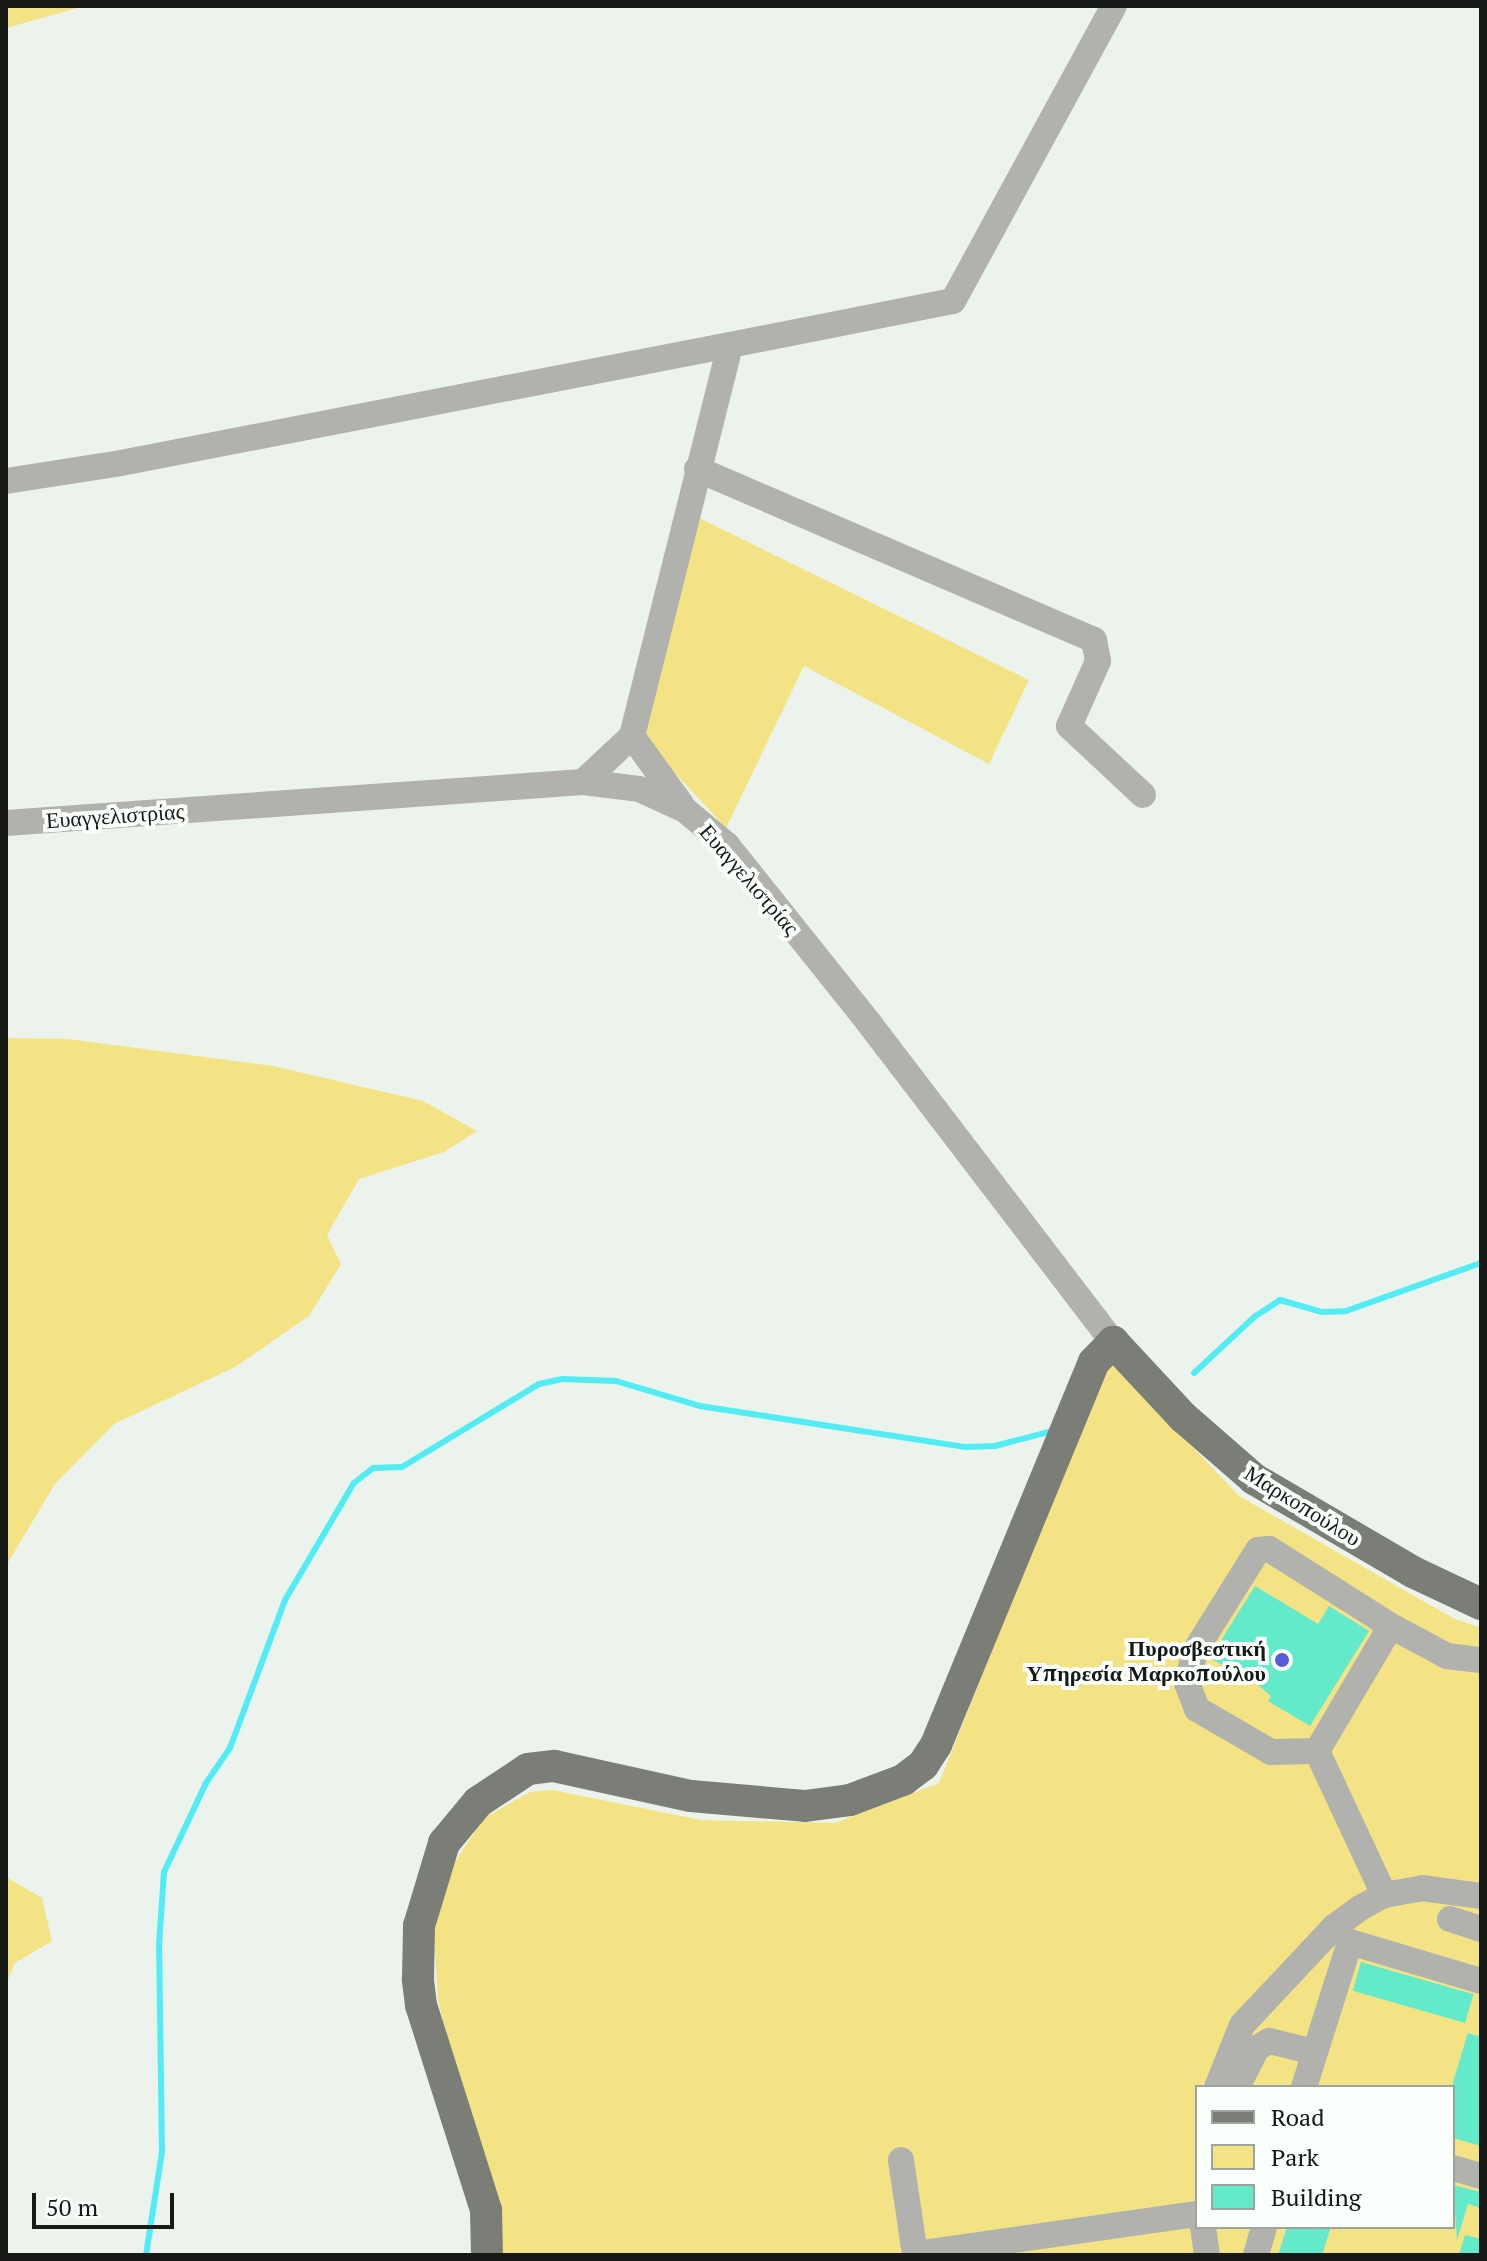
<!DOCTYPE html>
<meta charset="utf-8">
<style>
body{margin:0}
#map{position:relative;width:1487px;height:2261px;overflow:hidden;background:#ebf3ec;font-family:"PT Serif",serif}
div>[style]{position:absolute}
.green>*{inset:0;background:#f4e385}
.stream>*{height:6px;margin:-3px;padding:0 3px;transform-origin:3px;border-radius:3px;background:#52ecf5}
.building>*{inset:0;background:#62eaca;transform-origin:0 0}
.minor>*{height:26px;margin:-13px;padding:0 13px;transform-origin:13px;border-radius:13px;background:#b1b2ae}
.major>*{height:32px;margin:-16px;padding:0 16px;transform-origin:16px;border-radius:16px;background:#7b7e77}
.dots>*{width:22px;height:22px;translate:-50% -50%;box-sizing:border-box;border:4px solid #fbfffc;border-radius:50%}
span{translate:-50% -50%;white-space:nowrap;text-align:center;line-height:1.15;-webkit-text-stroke:8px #fbfffc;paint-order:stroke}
.street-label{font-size:22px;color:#161916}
.poi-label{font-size:22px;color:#161916;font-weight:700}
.right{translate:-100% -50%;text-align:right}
.frame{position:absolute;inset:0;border:8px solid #161916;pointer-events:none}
.legend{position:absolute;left:1195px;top:2085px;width:260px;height:144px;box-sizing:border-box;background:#fbfffc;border:2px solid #9fa3a0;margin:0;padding:10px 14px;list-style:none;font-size:24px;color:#161916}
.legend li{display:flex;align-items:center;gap:16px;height:40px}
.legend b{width:40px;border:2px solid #9fa3a0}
.scale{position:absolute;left:32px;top:2193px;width:142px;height:36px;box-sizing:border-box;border:4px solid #161916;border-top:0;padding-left:10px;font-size:24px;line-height:28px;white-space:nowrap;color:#161916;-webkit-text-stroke:6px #fbfffc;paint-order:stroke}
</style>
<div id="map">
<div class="green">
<i style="clip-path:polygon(6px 6px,85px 6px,6px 28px)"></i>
<i style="clip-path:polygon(693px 515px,1029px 680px,989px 764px,804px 666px,726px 828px,649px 745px,642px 728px)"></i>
<i style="clip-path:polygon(6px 1038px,68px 1039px,273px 1066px,423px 1101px,477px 1131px,444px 1152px,359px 1179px,327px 1235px,341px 1264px,309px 1316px,235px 1367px,114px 1424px,55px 1484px,6px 1566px)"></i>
<i style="clip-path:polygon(evenodd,1109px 1358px,1239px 1496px,1453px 1618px,1481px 1628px,1481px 2255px,502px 2255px,438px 2000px,434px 1933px,452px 1866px,484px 1818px,530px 1792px,552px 1790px,701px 1820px,835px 1823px,939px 1783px,1109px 1358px,1197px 2087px,1453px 2087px,1453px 2227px,1197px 2227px,1197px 2087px)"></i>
<i style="clip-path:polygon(6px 1877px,42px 1898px,52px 1941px,15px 1963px,6px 1984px)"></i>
</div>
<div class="stream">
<i style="left:1194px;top:1373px;width:82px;rotate:-43deg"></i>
<i style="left:1254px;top:1317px;width:31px;rotate:-33deg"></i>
<i style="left:1280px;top:1300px;width:44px;rotate:15.9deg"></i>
<i style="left:1322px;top:1312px;width:24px;rotate:-2deg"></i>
<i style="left:1346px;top:1311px;width:143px;rotate:-19.6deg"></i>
<i style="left:146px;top:2255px;width:104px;rotate:-81.2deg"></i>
<i style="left:162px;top:2152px;width:207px;rotate:-90.8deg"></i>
<i style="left:159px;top:1945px;width:73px;rotate:-86.1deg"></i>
<i style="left:164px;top:1872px;width:98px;rotate:-64.7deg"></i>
<i style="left:206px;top:1783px;width:42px;rotate:-55.6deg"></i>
<i style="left:230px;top:1748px;width:158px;rotate:-69.6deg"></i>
<i style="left:285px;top:1600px;width:136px;rotate:-59.5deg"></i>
<i style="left:354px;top:1483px;width:24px;rotate:-38deg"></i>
<i style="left:373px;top:1468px;width:29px;rotate:-2deg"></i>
<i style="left:402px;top:1467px;width:160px;rotate:-31.2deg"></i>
<i style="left:539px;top:1384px;width:24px;rotate:-12deg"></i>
<i style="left:562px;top:1379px;width:54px;rotate:2.1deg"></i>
<i style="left:616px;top:1381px;width:88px;rotate:16.6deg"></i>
<i style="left:700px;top:1406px;width:269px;rotate:8.8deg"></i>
<i style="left:966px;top:1447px;width:29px;rotate:-2deg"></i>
<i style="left:995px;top:1446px;width:59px;rotate:-14.7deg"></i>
</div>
<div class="building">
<i style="clip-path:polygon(1255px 1586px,1318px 1624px,1329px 1606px,1369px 1631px,1310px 1726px,1268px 1701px,1271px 1696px,1257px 1684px,1210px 1658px)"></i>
<i style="left:1361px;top:1962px;width:117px;height:30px;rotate:16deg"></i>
<i style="clip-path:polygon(1468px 2033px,1481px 2037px,1481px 2146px,1453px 2138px,1453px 2082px)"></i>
<i style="clip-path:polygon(1453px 2185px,1481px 2192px,1481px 2208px,1468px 2204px,1457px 2240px)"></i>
<i style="clip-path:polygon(1287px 2227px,1331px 2227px,1322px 2255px,1278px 2255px)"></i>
<i style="clip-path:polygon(1465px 2235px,1481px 2239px,1481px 2255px,1459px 2255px)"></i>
</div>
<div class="minor">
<i style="left:697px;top:469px;width:432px;rotate:23.3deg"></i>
<i style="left:1094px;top:640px;width:21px;rotate:79deg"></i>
<i style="left:1098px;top:661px;width:71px;rotate:114deg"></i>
<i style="left:1069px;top:726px;width:101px;rotate:43deg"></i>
<i style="left:6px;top:481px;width:116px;rotate:-8.9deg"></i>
<i style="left:121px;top:463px;width:620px;rotate:-10.97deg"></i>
<i style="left:632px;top:736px;width:403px;rotate:-75.9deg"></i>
<i style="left:730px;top:345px;width:227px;rotate:-11.2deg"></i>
<i style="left:953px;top:301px;width:336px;rotate:-61.4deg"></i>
<i style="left:583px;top:782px;width:67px;rotate:-43.2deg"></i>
<i style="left:632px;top:736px;width:84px;rotate:54.2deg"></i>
<i style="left:6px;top:823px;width:578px;rotate:-4.06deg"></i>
<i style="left:583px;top:782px;width:56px;rotate:7.1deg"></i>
<i style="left:639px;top:789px;width:51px;rotate:24.5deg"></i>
<i style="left:685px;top:810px;width:55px;rotate:39.8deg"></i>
<i style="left:727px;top:845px;width:228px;rotate:51.4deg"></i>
<i style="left:869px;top:1023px;width:402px;rotate:52.6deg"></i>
<i style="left:1391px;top:1626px;width:64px;rotate:28.2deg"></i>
<i style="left:1447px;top:1656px;width:34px;rotate:7deg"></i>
<i style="left:1317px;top:1751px;width:145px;rotate:-59.4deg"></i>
<i style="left:1391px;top:1626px;width:144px;rotate:-147.7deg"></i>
<i style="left:1269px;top:1549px;width:11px;rotate:175deg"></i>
<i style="left:1258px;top:1550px;width:119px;rotate:122deg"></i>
<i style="left:1195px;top:1651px;width:33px;rotate:104deg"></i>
<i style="left:1187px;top:1683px;width:28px;rotate:69deg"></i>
<i style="left:1197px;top:1709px;width:86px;rotate:30.2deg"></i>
<i style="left:1271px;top:1752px;width:46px;rotate:-1.2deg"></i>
<i style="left:1317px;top:1751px;width:159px;rotate:65deg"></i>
<i style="left:1450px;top:1919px;width:33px;rotate:18deg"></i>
<i style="left:1217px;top:2087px;width:67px;rotate:-68deg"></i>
<i style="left:1242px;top:2025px;width:134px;rotate:-46.8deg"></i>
<i style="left:1334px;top:1927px;width:34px;rotate:-36deg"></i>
<i style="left:1362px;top:1907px;width:25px;rotate:-29deg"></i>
<i style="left:1384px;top:1895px;width:39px;rotate:-10deg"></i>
<i style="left:1422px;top:1888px;width:60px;rotate:7.7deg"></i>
<i style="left:1237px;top:2087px;width:44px;rotate:-62.9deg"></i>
<i style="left:1257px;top:2048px;width:14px;rotate:-30deg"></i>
<i style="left:1269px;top:2041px;width:46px;rotate:13.7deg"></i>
<i style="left:1304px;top:2087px;width:152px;rotate:-72.4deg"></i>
<i style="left:1350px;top:1942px;width:137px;rotate:16.6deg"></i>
<i style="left:901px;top:2160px;width:96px;rotate:81.6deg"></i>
<i style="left:1453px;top:2168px;width:29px;rotate:16deg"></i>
<i style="left:1203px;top:2227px;width:28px;rotate:82deg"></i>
<i style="left:915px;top:2254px;width:285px;rotate:-8.1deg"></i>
<i style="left:1256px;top:2255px;width:29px;rotate:-74deg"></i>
</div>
<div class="major">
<i style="left:487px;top:2255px;width:45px;rotate:-91.3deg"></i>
<i style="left:486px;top:2210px;width:215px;rotate:-107.6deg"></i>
<i style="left:421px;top:2005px;width:26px;rotate:-97deg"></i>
<i style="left:418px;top:1979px;width:53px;rotate:-88.9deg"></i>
<i style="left:419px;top:1926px;width:87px;rotate:-73.2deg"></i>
<i style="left:444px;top:1843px;width:53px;rotate:-50.3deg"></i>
<i style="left:478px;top:1802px;width:60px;rotate:-33.4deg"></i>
<i style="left:528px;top:1769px;width:26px;rotate:-7deg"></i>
<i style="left:554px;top:1766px;width:140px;rotate:12.4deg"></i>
<i style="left:691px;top:1796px;width:114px;rotate:5deg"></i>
<i style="left:805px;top:1806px;width:45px;rotate:-7.6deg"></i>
<i style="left:850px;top:1800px;width:57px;rotate:-20.7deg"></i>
<i style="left:903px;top:1780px;width:25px;rotate:-37deg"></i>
<i style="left:923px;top:1765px;width:24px;rotate:-57deg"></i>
<i style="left:936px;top:1745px;width:414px;rotate:-67.6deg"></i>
<i style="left:1094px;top:1362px;width:28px;rotate:-46deg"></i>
<i style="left:1113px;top:1342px;width:103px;rotate:47deg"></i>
<i style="left:1183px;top:1417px;width:94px;rotate:41.1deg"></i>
<i style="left:1254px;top:1479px;width:184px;rotate:30.3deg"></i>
<i style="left:1413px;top:1572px;width:75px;rotate:25.2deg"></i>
</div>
<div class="dots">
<i style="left:1282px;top:1660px;background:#565cd4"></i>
</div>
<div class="street-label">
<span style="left:115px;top:815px;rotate:-4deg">Ευαγγελιστρίας</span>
<span style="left:750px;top:879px;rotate:49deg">Ευαγγελιστρίας</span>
<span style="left:1303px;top:1505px;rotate:32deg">Μαρκοπούλου</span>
</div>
<div class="poi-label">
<span class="right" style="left:1266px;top:1660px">Πυροσβεστική<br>Υπηρεσία Μαρκοπούλου</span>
</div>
<div class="frame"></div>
<ul class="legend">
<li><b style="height:10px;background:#7b7e77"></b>Road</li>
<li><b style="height:22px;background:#f4e385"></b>Park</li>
<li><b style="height:22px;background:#62eaca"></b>Building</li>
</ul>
<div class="scale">50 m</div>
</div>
